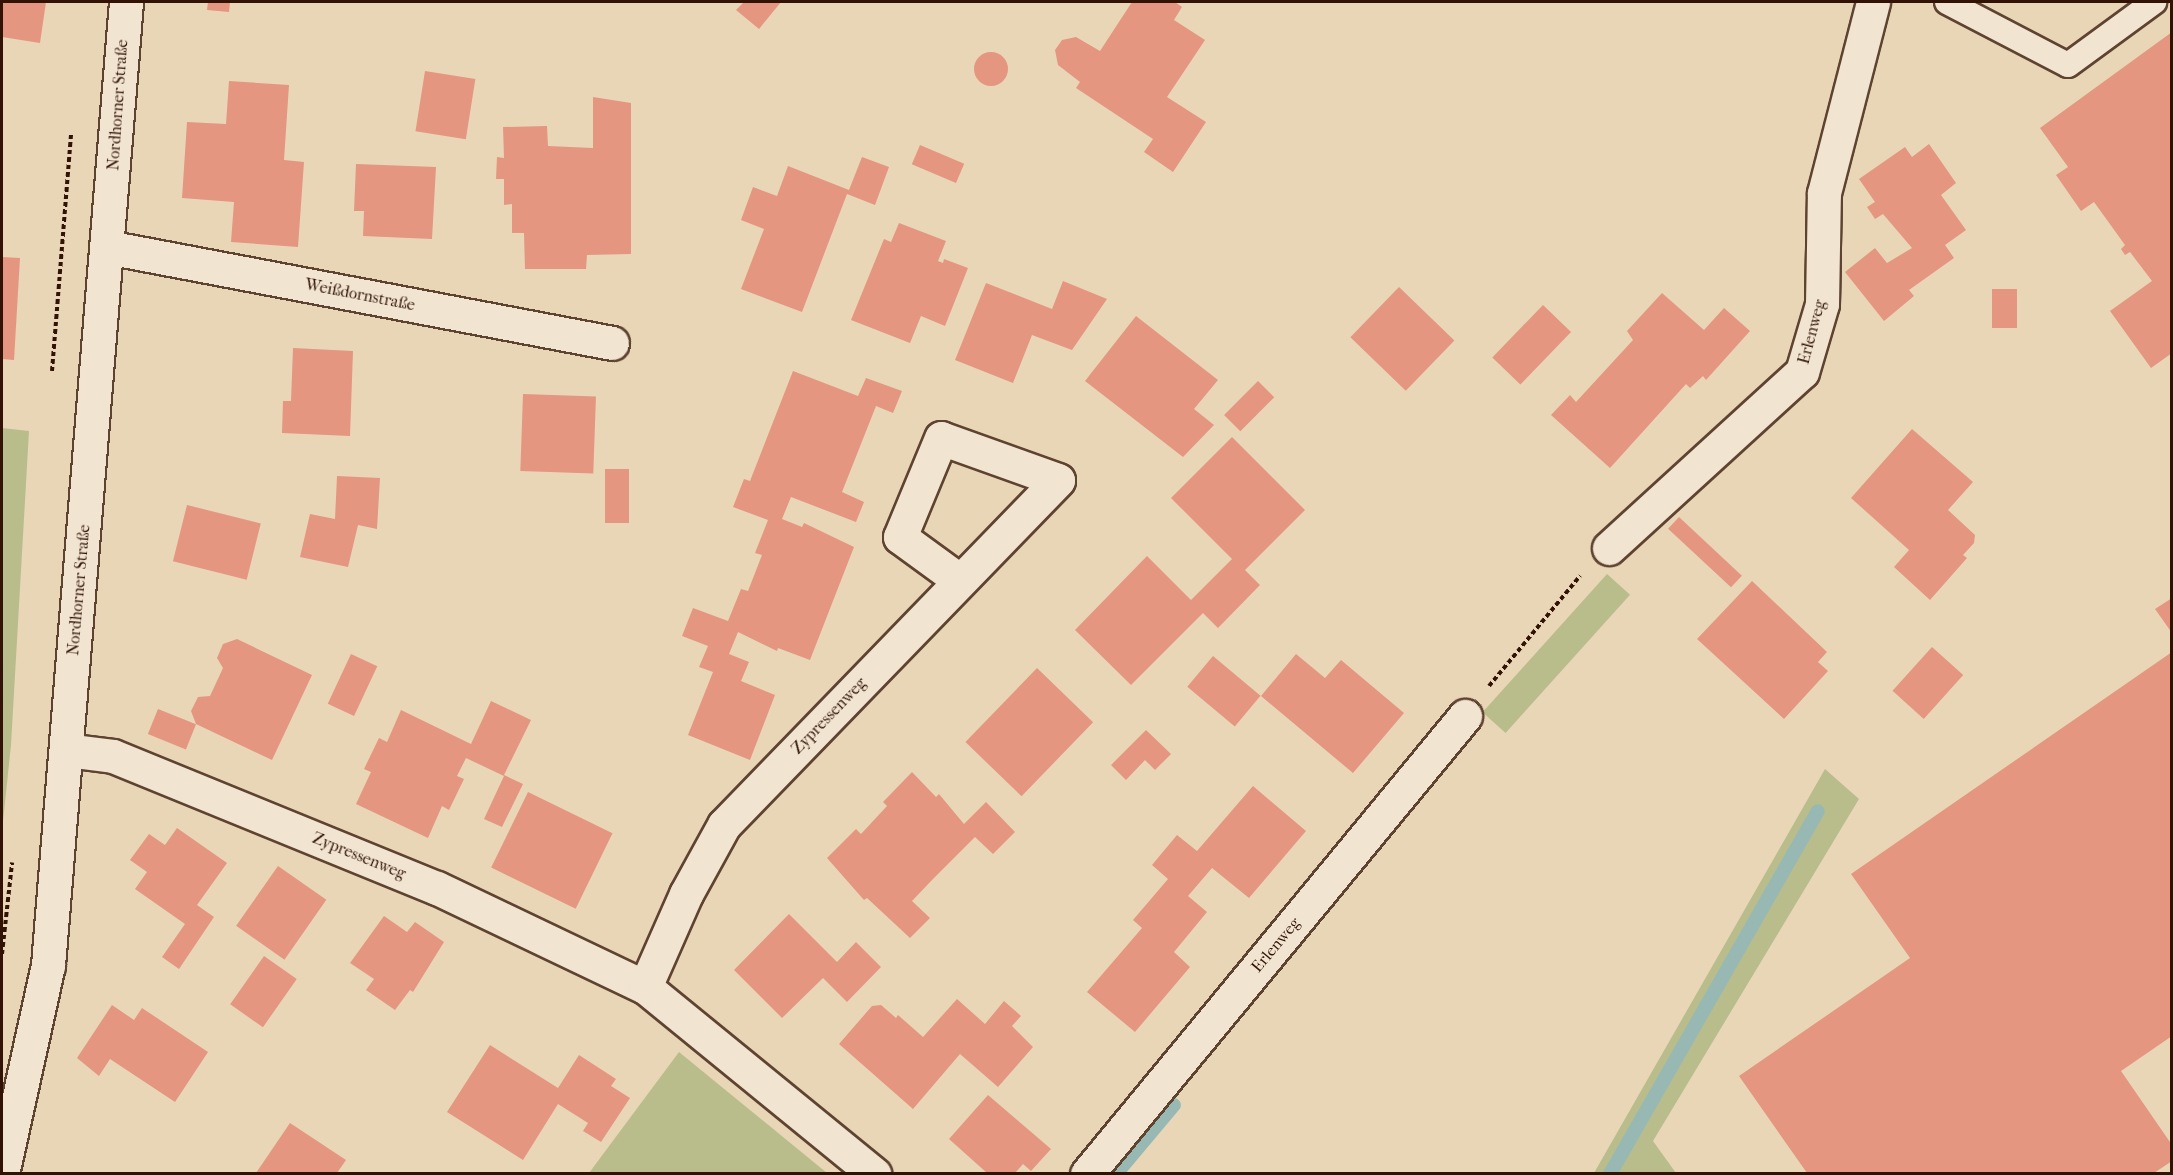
<!DOCTYPE html>
<meta charset="utf-8">
<style>
body{margin:0}
#map{position:relative;width:2173px;height:1175px;overflow:hidden;background:#e9d6b6;font-family:"IM FELL French Canon",serif}
div>[style]{position:absolute}
.green>*{inset:0;background:#b9bd8c;transform-origin:0 0}
.stream>*{height:14px;margin:-7px;padding:0 7px;transform-origin:7px;border-radius:7px;background:#98b8b4}
.building>*{inset:0;background:#e49680;transform-origin:0 0}
.round{border-radius:50%}
.path>*{height:4px;margin-top:-2px;transform-origin:0;background:repeating-linear-gradient(90deg,#311205 0 4.5px,transparent 0 7.5px)}
.roads{filter:drop-shadow(2px 0 #5f4331) drop-shadow(-2px 0 #5f4331) drop-shadow(0 2px #5f4331) drop-shadow(0 -2px #5f4331)}
.service>*{height:24px;margin:-12px;padding:0 12px;transform-origin:12px;border-radius:12px;background:#f1e4d0}
.minor>*{height:33px;margin:-16.5px;padding:0 16.5px;transform-origin:16.5px;border-radius:16.5px;background:#f1e4d0}
.tertiary>*{height:33px;margin:-16.5px;padding:0 16.5px;transform-origin:16.5px;border-radius:16.5px;background:#f1e4d0}
span{translate:-50% -50%;white-space:nowrap;text-align:center;line-height:1.15;-webkit-text-stroke:4.5px #f1e4d0;paint-order:stroke}
.street-label{font-size:16px;color:#311205}
.frame{position:absolute;inset:0;border:3px solid #311205;pointer-events:none}
</style>
<div id="map">
<div class="green">
<i style="clip-path:polygon(2px 428px,29px 431px,11px 745px,2px 831px)"></i>
<i style="left:1607px;top:574px;width:31px;height:186px;rotate:42deg"></i>
<i style="clip-path:polygon(1825px 769px,1859px 799px,1653px 1141px,1676px 1173px,1594px 1173px)"></i>
<i style="clip-path:polygon(679px 1052px,827px 1173px,589px 1173px)"></i>
</div>
<div class="stream">
<i style="left:1116px;top:1174px;width:90px;rotate:-50deg"></i>
<i style="left:1610px;top:1174px;width:418px;rotate:-60.2deg"></i>
</div>
<div class="building">
<i style="clip-path:polygon(2px 2px,46px 2px,40px 43px,2px 37px)"></i>
<i style="clip-path:polygon(208px 2px,230px 2px,229px 12px,207px 10px)"></i>
<i style="clip-path:polygon(744px 2px,781px 2px,759px 29px,736px 10px)"></i>
<i style="clip-path:polygon(1132px 2px,1175px 2px,1182px 7px,1174px 20px,1205px 40px,1167px 97px,1206px 122px,1173px 172px,1144px 152px,1153px 139px,1076px 88px,1080px 82px,1058px 65px,1055px 50px,1062px 40px,1076px 37px,1100px 51px)"></i>
<i style="clip-path:polygon(2172px 32px,2172px 353px,2151px 368px,2110px 311px,2152px 281px,2130px 252px,2125px 255px,2121px 249px,2125px 245px,2094px 202px,2081px 211px,2056px 175px,2068px 167px,2040px 128px)"></i>
<i class="round" style="left:974px;top:52px;width:34px;height:34px"></i>
<i style="left:425px;top:71px;width:51px;height:61px;rotate:9deg"></i>
<i style="clip-path:polygon(229px 81px,289px 85px,284px 160px,304px 162px,298px 247px,231px 242px,234px 202px,182px 198px,187px 122px,226px 124px)"></i>
<i style="clip-path:polygon(593px 97px,631px 103px,631px 254px,587px 255px,586px 269px,525px 269px,524px 233px,512px 233px,512px 204px,504px 205px,504px 179px,496px 179px,497px 157px,504px 158px,503px 127px,547px 126px,548px 146px,593px 148px)"></i>
<i style="clip-path:polygon(1929px 144px,1956px 183px,1941px 195px,1966px 230px,1945px 245px,1954px 258px,1909px 290px,1914px 296px,1884px 321px,1845px 272px,1875px 248px,1887px 263px,1912px 248px,1883px 214px,1875px 219px,1867px 207px,1875px 202px,1859px 179px,1905px 147px,1912px 157px)"></i>
<i style="left:920px;top:145px;width:48px;height:21px;rotate:23deg"></i>
<i style="clip-path:polygon(862px 157px,889px 167px,875px 205px,847px 194px,802px 312px,741px 289px,764px 229px,741px 220px,753px 187px,777px 196px,788px 166px,849px 190px)"></i>
<i style="clip-path:polygon(356px 164px,436px 167px,432px 239px,363px 236px,364px 211px,354px 211px)"></i>
<i style="clip-path:polygon(899px 223px,946px 241px,938px 261px,943px 263px,944px 259px,968px 268px,945px 326px,921px 316px,910px 343px,851px 320px,884px 239px,891px 242px)"></i>
<i style="clip-path:polygon(2px 257px,20px 258px,14px 360px,2px 359px)"></i>
<i style="clip-path:polygon(1063px 281px,1107px 299px,1072px 350px,1032px 335px,1013px 383px,955px 360px,986px 283px,1052px 309px)"></i>
<i style="left:1399px;top:287px;width:77px;height:70px;rotate:44deg"></i>
<i style="left:1992px;top:289px;width:25px;height:39px"></i>
<i style="clip-path:polygon(1662px 293px,1704px 330px,1724px 308px,1750px 331px,1706px 380px,1703px 376px,1690px 388px,1686px 384px,1610px 468px,1551px 415px,1570px 395px,1576px 402px,1633px 340px,1627px 331px)"></i>
<i style="left:1543px;top:305px;width:39px;height:73px;rotate:44deg"></i>
<i style="clip-path:polygon(1136px 316px,1218px 380px,1194px 409px,1214px 425px,1183px 457px,1085px 381px)"></i>
<i style="clip-path:polygon(293px 348px,353px 351px,350px 436px,282px 433px,283px 401px,291px 401px)"></i>
<i style="clip-path:polygon(793px 371px,858px 396px,866px 378px,902px 391px,893px 413px,876px 406px,842px 492px,864px 502px,856px 522px,791px 497px,782px 519px,802px 527px,804px 523px,854px 547px,810px 660px,778px 648px,777px 651px,738px 632px,729px 654px,749px 662px,741px 681px,775px 695px,750px 760px,688px 735px,713px 672px,699px 667px,708px 646px,682px 636px,693px 608px,728px 621px,741px 589px,748px 591px,762px 555px,755px 553px,768px 520px,733px 507px,744px 479px,750px 481px)"></i>
<i style="left:1258px;top:381px;width:23px;height:48px;rotate:45deg"></i>
<i style="left:523px;top:394px;width:73px;height:77px;rotate:2deg"></i>
<i style="clip-path:polygon(1912px 429px,1973px 482px,1948px 510px,1975px 535px,1974px 543px,1963px 555px,1967px 558px,1930px 600px,1894px 567px,1909px 550px,1851px 498px)"></i>
<i style="clip-path:polygon(1232px 437px,1305px 510px,1245px 570px,1260px 585px,1218px 628px,1203px 613px,1131px 685px,1075px 630px,1147px 556px,1191px 600px,1232px 559px,1171px 498px)"></i>
<i style="left:605px;top:469px;width:24px;height:54px"></i>
<i style="clip-path:polygon(337px 476px,380px 478px,377px 529px,358px 525px,348px 567px,300px 557px,310px 514px,335px 519px)"></i>
<i style="left:187px;top:505px;width:76px;height:58px;rotate:14deg"></i>
<i style="left:1679px;top:517px;width:86px;height:16px;rotate:43deg"></i>
<i style="clip-path:polygon(1752px 581px,1827px 652px,1818px 662px,1828px 671px,1784px 719px,1697px 639px)"></i>
<i style="clip-path:polygon(2172px 598px,2172px 633px,2155px 609px)"></i>
<i style="clip-path:polygon(237px 639px,312px 675px,272px 760px,196px 724px,191px 711px,198px 697px,210px 696px,223px 668px,217px 658px,223px 644px)"></i>
<i style="left:1932px;top:647px;width:42px;height:59px;rotate:42deg"></i>
<i style="clip-path:polygon(2172px 652px,2172px 1036px,2121px 1071px,2172px 1145px,2172px 1161px,2154px 1173px,1807px 1173px,1739px 1076px,1910px 958px,1851px 874px)"></i>
<i style="left:351px;top:654px;width:29px;height:55px;rotate:25deg"></i>
<i style="clip-path:polygon(1296px 654px,1325px 678px,1341px 660px,1404px 713px,1353px 773px,1261px 696px)"></i>
<i style="left:1213px;top:656px;width:62px;height:40px;rotate:40deg"></i>
<i style="left:1037px;top:668px;width:78px;height:103px;rotate:44deg"></i>
<i style="clip-path:polygon(491px 701px,531px 720px,504px 775px,523px 784px,502px 827px,484px 819px,504px 776px,466px 758px,457px 776px,464px 779px,449px 810px,442px 806px,428px 838px,356px 804px,371px 772px,364px 769px,379px 738px,387px 742px,401px 710px,471px 744px)"></i>
<i style="left:158px;top:709px;width:41px;height:27px;rotate:22deg"></i>
<i style="clip-path:polygon(1146px 730px,1171px 754px,1155px 770px,1145px 760px,1126px 780px,1111px 765px)"></i>
<i style="clip-path:polygon(912px 772px,936px 797px,939px 794px,964px 824px,986px 802px,1015px 832px,993px 854px,975px 837px,933px 879px,912px 901px,930px 918px,910px 938px,867px 898px,864px 900px,827px 858px,856px 829px,861px 834px,887px 806px,883px 802px)"></i>
<i style="clip-path:polygon(1253px 786px,1306px 831px,1249px 898px,1212px 868px,1188px 896px,1207px 912px,1174px 952px,1190px 967px,1135px 1032px,1087px 992px,1142px 928px,1133px 920px,1168px 879px,1152px 865px,1177px 835px,1197px 851px)"></i>
<i style="left:528px;top:792px;width:94px;height:84px;rotate:26deg"></i>
<i style="clip-path:polygon(177px 828px,227px 863px,197px 905px,214px 917px,179px 969px,162px 957px,185px 924px,135px 889px,147px 872px,130px 860px,149px 834px,165px 845px)"></i>
<i style="left:278px;top:866px;width:59px;height:73px;rotate:35deg"></i>
<i style="clip-path:polygon(789px 914px,837px 962px,856px 942px,881px 967px,847px 1002px,823px 978px,782px 1018px,734px 970px)"></i>
<i style="clip-path:polygon(384px 916px,407px 932px,415px 922px,444px 942px,413px 992px,410px 990px,395px 1010px,366px 990px,374px 979px,350px 963px)"></i>
<i style="left:264px;top:956px;width:40px;height:59px;rotate:35deg"></i>
<i style="clip-path:polygon(957px 999px,985px 1024px,1004px 1001px,1021px 1016px,1012px 1026px,1033px 1047px,998px 1087px,960px 1054px,913px 1109px,839px 1044px,872px 1006px,881px 1005px,896px 1018px,898px 1015px,923px 1037px)"></i>
<i style="clip-path:polygon(112px 1005px,134px 1020px,142px 1008px,208px 1052px,175px 1102px,110px 1059px,99px 1076px,77px 1058px)"></i>
<i style="clip-path:polygon(490px 1045px,558px 1088px,579px 1055px,616px 1079px,611px 1086px,630px 1098px,601px 1142px,583px 1131px,588px 1123px,558px 1104px,523px 1160px,447px 1112px)"></i>
<i style="clip-path:polygon(988px 1095px,1051px 1149px,1031px 1171px,1023px 1164px,1015px 1173px,987px 1173px,949px 1139px)"></i>
<i style="clip-path:polygon(290px 1123px,346px 1160px,337px 1173px,256px 1173px)"></i>
</div>
<div class="path">
<i style="left:52px;top:371px;width:239px;rotate:-85.4deg"></i>
<i style="left:1489px;top:686px;width:143px;rotate:-50.4deg"></i>
<i style="left:2px;top:954px;width:92px;rotate:-83.7deg"></i>
</div>
<div class="roads">
<div class="service">
<i style="left:1947px;top:2px;width:136px;rotate:27.5deg"></i>
<i style="left:2068px;top:65px;width:107px;rotate:-36.2deg"></i>
</div>
<div class="minor">
<i style="left:107px;top:247px;width:514px;rotate:10.76deg"></i>
<i style="left:1609px;top:548px;width:261px;rotate:-42.4deg"></i>
<i style="left:1802px;top:372px;width:71px;rotate:-73.6deg"></i>
<i style="left:1822px;top:304px;width:111px;rotate:-89deg"></i>
<i style="left:1824px;top:193px;width:197px;rotate:-75.6deg"></i>
<i style="left:66px;top:750px;width:47px;rotate:7.3deg"></i>
<i style="left:113px;top:756px;width:350px;rotate:22.2deg"></i>
<i style="left:437px;top:888px;width:230px;rotate:25.5deg"></i>
<i style="left:645px;top:987px;width:296px;rotate:39.2deg"></i>
<i style="left:645px;top:987px;width:102px;rotate:-66.2deg"></i>
<i style="left:686px;top:894px;width:79px;rotate:-61.2deg"></i>
<i style="left:724px;top:825px;width:480px;rotate:-45.9deg"></i>
<i style="left:1058px;top:480px;width:124px;rotate:-160.3deg"></i>
<i style="left:941px;top:438px;width:107px;rotate:112.5deg"></i>
<i style="left:900px;top:537px;width:73px;rotate:36.1deg"></i>
<i style="left:1087px;top:1174px;width:594px;rotate:-50.47deg"></i>
</div>
<div class="tertiary">
<i style="left:2px;top:1174px;width:214px;rotate:-77.6deg"></i>
<i style="left:48px;top:965px;width:966px;rotate:-85.37deg"></i>
</div>
</div>
<div class="street-label">
<span style="left:118px;top:105px;rotate:-86deg">Nordhorner Straße</span>
<span style="left:360px;top:295px;rotate:11deg">Weißdornstraße</span>
<span style="left:1812px;top:332px;rotate:-75deg">Erlenweg</span>
<span style="left:79px;top:590px;rotate:-85deg">Nordhorner Straße</span>
<span style="left:829px;top:716px;rotate:-46deg">Zypressenweg</span>
<span style="left:359px;top:856px;rotate:22deg">Zypressenweg</span>
<span style="left:1276px;top:945px;rotate:-50deg">Erlenweg</span>
</div>
<div class="frame"></div>
</div>
